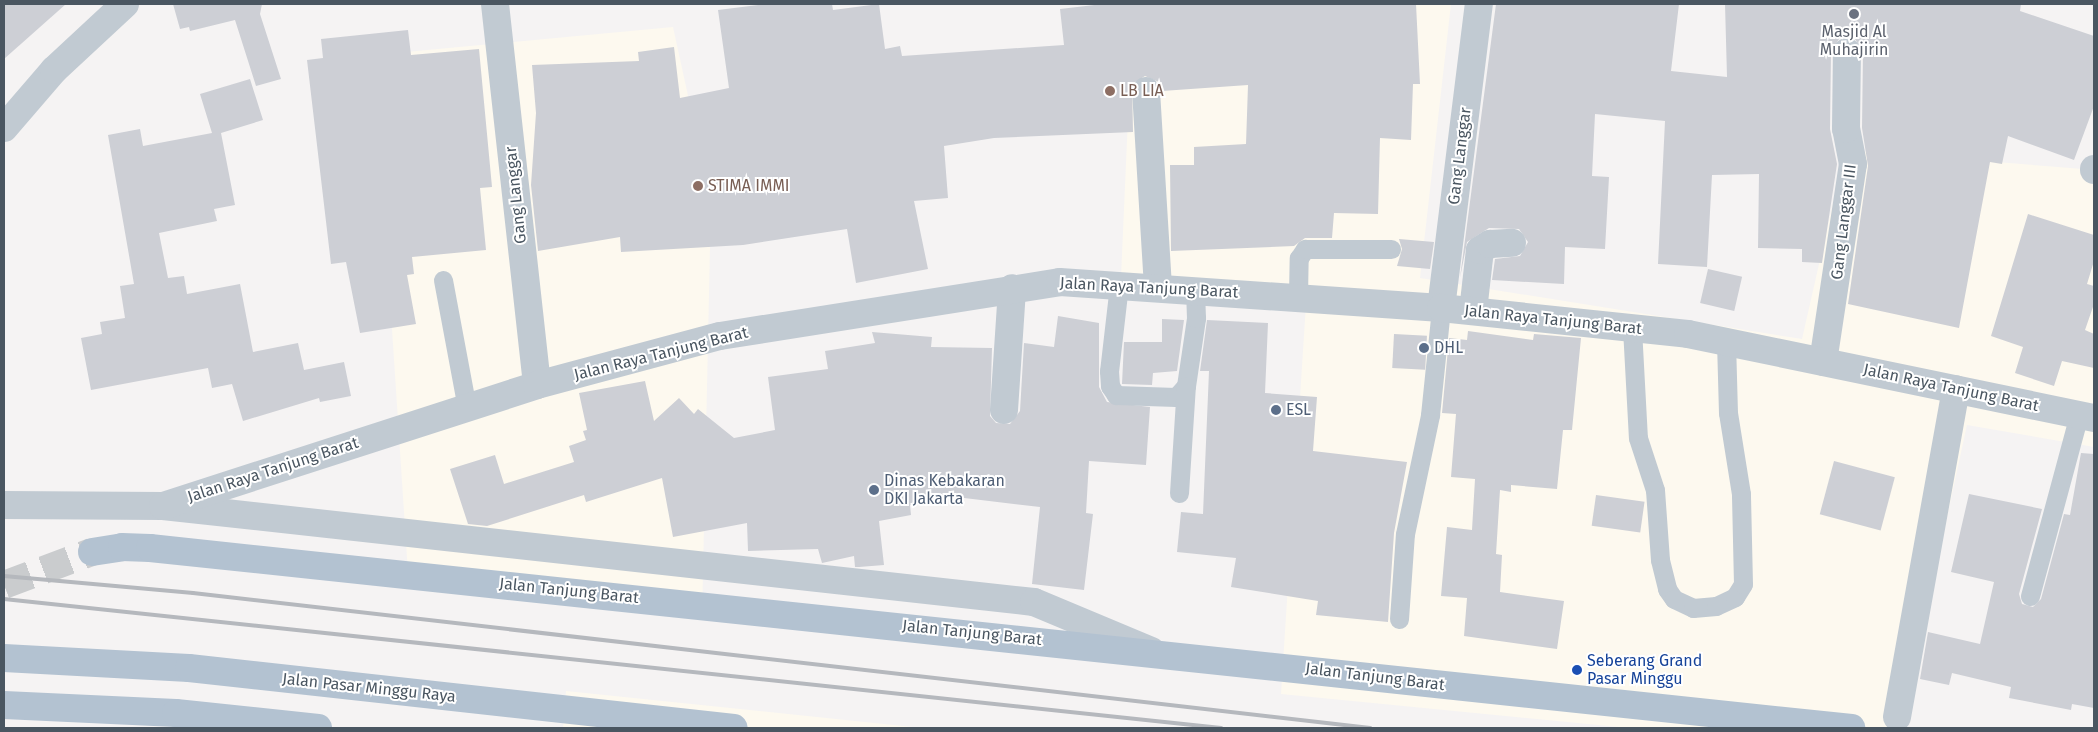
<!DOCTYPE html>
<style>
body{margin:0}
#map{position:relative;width:2098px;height:732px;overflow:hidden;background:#f5f3f3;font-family:"Fira Sans",sans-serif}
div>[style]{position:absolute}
.commercial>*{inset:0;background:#fdf9ef}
.building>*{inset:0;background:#cdcfd5;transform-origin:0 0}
.primary-tunnel>*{height:28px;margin-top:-14px;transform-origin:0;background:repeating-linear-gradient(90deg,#caccce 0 28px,transparent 0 42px)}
.service>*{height:19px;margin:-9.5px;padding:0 9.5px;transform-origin:9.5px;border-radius:9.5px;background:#c1cad2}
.minor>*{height:28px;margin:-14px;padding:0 14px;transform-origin:14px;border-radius:14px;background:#c1cad2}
.primary>*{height:28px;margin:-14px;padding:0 14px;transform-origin:14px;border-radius:14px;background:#b3c2d1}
.rail>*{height:4px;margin:-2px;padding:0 2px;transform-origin:2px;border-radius:2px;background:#b5b8bd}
.dots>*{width:14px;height:14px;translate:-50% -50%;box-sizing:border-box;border:2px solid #fff;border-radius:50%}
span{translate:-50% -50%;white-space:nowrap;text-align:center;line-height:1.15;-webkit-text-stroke:4px #fff;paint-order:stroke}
.worship-label{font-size:16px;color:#5b616d}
.education-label{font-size:16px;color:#785e54}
.left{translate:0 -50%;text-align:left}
.street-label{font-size:16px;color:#4a5661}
.service-label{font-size:16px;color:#4e5e75}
.transit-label{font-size:16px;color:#164399}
.frame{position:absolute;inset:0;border:5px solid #4a5661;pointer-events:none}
</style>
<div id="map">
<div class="commercial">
<i style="clip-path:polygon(1133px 4px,1451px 4px,1420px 278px,1802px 339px,1845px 150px,2083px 169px,2094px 179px,2094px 447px,1967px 425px,1901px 728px,1629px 728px,1281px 694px,1307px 288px,1121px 277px)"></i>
<i style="clip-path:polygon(673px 27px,711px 201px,702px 620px,409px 588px,374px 55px)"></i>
<i style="clip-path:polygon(566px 691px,922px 728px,563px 728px)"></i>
</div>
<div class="building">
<i style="clip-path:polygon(4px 4px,66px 4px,4px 59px)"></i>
<i style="clip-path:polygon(173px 4px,262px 4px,260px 14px,281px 79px,256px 86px,235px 20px,190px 31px,189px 27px,180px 29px)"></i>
<i style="clip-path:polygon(767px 4px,832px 4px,833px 10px,879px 4px,885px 49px,900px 46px,902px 56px,1064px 45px,1060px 9px,1103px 4px,1416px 4px,1420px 84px,1413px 84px,1411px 140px,1380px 138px,1378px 214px,1334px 213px,1332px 238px,1305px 238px,1294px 246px,1171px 251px,1170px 165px,1194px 165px,1194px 147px,1246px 144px,1248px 85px,1162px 91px,1159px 82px,1145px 76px,1132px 84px,1133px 132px,994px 138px,944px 146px,948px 198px,914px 201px,928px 269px,856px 283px,847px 229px,743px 245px,621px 252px,620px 237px,538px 251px,531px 185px,536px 113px,532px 65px,639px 61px,638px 52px,674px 47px,680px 98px,729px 88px,718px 10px)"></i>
<i style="clip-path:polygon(1496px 4px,1679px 4px,1671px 71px,1727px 77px,1725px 4px,2021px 4px,2020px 11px,2094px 36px,2094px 106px,2074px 160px,2008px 136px,2002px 164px,1990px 162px,1959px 328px,1848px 304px,1868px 166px,1862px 128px,1863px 52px,1855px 39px,1848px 36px,1839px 39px,1831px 52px,1830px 129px,1837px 164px,1822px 263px,1802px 262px,1802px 249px,1758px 248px,1759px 174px,1712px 175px,1707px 267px,1658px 264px,1665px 121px,1595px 114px,1592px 176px,1609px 177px,1605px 249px,1565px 247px,1564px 284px,1492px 280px,1495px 259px,1520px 256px,1528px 242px,1519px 229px,1489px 228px,1467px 242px,1460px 278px)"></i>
<i style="clip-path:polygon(408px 30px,411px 55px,479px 49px,492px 187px,480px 188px,486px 250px,412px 257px,414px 274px,407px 275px,416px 324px,360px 333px,346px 262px,331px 264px,307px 60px,323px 58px,321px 39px)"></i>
<i style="clip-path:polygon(250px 79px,263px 120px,221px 133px,235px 205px,214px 209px,217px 221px,159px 233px,168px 278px,184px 276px,187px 294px,240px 284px,253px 352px,298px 343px,304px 370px,344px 362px,351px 396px,320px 402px,319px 398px,243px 421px,232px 384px,212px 388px,208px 368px,91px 390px,81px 338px,102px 334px,100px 322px,125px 318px,120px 286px,134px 284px,108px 135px,140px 129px,143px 146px,212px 133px,200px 94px)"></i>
<i style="clip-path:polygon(2028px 214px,2094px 235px,2094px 261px,2087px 284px,2094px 286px,2094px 304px,2085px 330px,2094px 334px,2094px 368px,2062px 361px,2054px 386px,2015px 373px,2023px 347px,1991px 336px)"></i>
<i style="clip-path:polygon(1399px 239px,1434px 242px,1430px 269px,1397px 266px,1402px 249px)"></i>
<i style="left:1708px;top:269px;width:35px;height:35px;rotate:13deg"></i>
<i style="clip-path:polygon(1058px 316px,1099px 323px,1099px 387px,1107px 402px,1150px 407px,1146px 465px,1089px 461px,1086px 513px,1093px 514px,1084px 590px,1032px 584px,1040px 507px,956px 497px,910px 505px,911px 515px,879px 521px,884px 565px,859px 567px,855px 567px,854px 556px,822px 563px,818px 549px,748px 551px,747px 523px,673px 537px,662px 478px,586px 502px,584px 495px,487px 526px,468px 524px,450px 469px,495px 455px,504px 484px,574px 462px,569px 446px,586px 440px,583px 431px,587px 430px,579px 393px,645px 381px,654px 421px,679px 398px,694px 414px,698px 409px,734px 438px,775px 430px,768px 377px,828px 369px,825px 351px,875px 343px,872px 332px,932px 337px,931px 347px,992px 348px,990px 416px,996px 423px,1010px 424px,1020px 411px,1024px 343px,1054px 347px)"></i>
<i style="clip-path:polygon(1162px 319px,1184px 320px,1177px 371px,1153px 373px,1152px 385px,1122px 384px,1124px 342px,1162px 342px)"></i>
<i style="clip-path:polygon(1207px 320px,1268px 323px,1265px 393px,1317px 397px,1313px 451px,1407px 462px,1394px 533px,1388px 622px,1316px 615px,1318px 601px,1231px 587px,1236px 558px,1177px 552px,1181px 512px,1203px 514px,1209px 371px,1200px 371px)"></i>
<i style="clip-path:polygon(1468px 331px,1533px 340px,1534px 334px,1581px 338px,1572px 430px,1563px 430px,1557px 489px,1511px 485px,1511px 492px,1500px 490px,1496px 554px,1502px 555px,1500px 592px,1564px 601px,1557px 649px,1464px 636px,1467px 598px,1441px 596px,1447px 527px,1472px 530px,1475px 479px,1451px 477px,1456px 414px,1442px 413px,1449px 338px,1467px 340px)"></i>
<i style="left:1394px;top:334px;width:33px;height:34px;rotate:3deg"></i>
<i style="clip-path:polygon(2081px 453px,2094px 454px,2094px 708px,2072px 704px,2071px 710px,2009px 698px,2011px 687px,1952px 673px,1949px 685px,1920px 679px,1928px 632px,1980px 644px,1994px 582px,1951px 572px,1969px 494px,2042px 509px,2019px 594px,2022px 604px,2033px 607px,2041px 599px,2064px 514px,2070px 515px)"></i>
<i style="left:1834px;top:461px;width:63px;height:55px;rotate:15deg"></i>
<i style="left:1596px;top:495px;width:49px;height:31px;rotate:8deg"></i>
</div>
<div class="primary-tunnel">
<i style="left:4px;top:585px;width:94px;rotate:-20.6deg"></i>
</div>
<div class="service">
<i style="left:443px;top:280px;width:130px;rotate:79.4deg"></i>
<i style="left:1119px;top:285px;width:87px;rotate:96.6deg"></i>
<i style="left:1109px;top:371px;width:15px;rotate:86deg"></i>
<i style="left:1110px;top:386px;width:11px;rotate:56deg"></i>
<i style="left:1116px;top:395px;width:60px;rotate:1.9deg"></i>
<i style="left:1176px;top:397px;width:15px;rotate:-48deg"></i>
<i style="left:1186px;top:386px;width:69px;rotate:-81.6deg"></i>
<i style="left:1196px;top:318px;width:29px;rotate:-92deg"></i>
<i style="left:1298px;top:297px;width:39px;rotate:-89deg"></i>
<i style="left:1299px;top:258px;width:11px;rotate:-56deg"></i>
<i style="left:1305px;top:249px;width:86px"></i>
<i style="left:1632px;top:328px;width:110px;rotate:86.9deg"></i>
<i style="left:1638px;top:438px;width:55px;rotate:71.9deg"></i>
<i style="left:1655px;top:490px;width:70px;rotate:85.9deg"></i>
<i style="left:1660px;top:560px;width:30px;rotate:76deg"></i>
<i style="left:1667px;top:589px;width:12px;rotate:55deg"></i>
<i style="left:1674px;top:599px;width:21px;rotate:25deg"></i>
<i style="left:1693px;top:608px;width:23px;rotate:-5deg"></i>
<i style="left:1716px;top:606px;width:21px;rotate:-25deg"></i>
<i style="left:1735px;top:597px;width:15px;rotate:-58deg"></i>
<i style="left:1743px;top:584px;width:90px;rotate:-91.3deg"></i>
<i style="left:1741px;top:494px;width:82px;rotate:-99.1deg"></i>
<i style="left:1728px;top:413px;width:73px;rotate:-91.6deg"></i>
<i style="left:1179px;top:493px;width:107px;rotate:-86.3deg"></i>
<i style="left:2030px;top:596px;width:188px;rotate:-74.9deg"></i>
<i style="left:1399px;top:619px;width:85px;rotate:-86deg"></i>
<i style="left:1405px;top:534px;width:122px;rotate:-78.1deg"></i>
<i style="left:1430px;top:415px;width:108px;rotate:-84.1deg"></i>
</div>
<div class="minor">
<i style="left:495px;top:4px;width:383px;rotate:83.7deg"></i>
<i style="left:1146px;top:91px;width:197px;rotate:86.5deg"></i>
<i style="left:4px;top:128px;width:77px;rotate:-49.2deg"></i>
<i style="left:54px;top:70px;width:97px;rotate:-42.9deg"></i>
<i style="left:2094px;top:169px;width:1px;rotate:90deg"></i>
<i style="left:1441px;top:308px;width:306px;rotate:-82.9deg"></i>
<i style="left:1473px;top:311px;width:61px;rotate:-83.5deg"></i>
<i style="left:1480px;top:250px;width:12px;rotate:-31deg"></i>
<i style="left:1490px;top:244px;width:22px;rotate:-3deg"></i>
<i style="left:1823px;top:362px;width:200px;rotate:-81.4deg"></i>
<i style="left:1853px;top:164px;width:36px;rotate:-101deg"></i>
<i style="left:1846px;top:129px;width:77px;rotate:-89.3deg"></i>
<i style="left:1004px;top:410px;width:122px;rotate:-86.2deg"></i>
<i style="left:4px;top:505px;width:159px;rotate:0.4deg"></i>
<i style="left:163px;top:506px;width:876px;rotate:6.29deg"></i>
<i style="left:1034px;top:602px;width:127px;rotate:22.7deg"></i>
<i style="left:163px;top:506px;width:393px;rotate:-17.9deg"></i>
<i style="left:537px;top:385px;width:189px;rotate:-15deg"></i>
<i style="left:720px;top:336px;width:344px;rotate:-9deg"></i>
<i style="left:1060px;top:282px;width:382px;rotate:3.9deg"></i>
<i style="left:1441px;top:308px;width:248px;rotate:6deg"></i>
<i style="left:1688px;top:334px;width:415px;rotate:11.7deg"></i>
<i style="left:1897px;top:717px;width:333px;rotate:-79.8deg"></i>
</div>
<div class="primary">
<i style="left:92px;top:552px;width:30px;rotate:-9deg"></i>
<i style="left:122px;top:547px;width:28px;rotate:2deg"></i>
<i style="left:150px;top:548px;width:1711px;rotate:6.04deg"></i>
<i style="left:4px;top:658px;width:185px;rotate:3.1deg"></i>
<i style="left:189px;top:668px;width:548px;rotate:6.28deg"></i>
<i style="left:4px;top:705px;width:172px;rotate:2.7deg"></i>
<i style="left:176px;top:713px;width:143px;rotate:6deg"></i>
</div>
<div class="rail">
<i style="left:4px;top:576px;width:190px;rotate:5.1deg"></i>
<i style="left:193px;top:593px;width:1185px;rotate:6.54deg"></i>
<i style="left:4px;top:599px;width:1224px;rotate:6.05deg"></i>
</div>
<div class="dots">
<i style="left:1854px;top:14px;background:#6b7280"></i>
<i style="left:1110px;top:91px;background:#8d6e63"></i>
<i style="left:698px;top:186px;background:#8d6e63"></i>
<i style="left:1424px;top:348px;background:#5c6f8a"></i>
<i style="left:1276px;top:410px;background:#5c6f8a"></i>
<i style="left:874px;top:490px;background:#5c6f8a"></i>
<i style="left:1577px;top:670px;background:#1a4fb4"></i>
</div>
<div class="worship-label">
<span style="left:1854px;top:41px">Masjid Al<br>Muhajirin</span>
</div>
<div class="education-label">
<span class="left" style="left:1120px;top:91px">LB LIA</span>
<span class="left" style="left:708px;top:186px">STIMA IMMI</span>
</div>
<div class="street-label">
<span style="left:1460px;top:156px;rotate:-83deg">Gang Langgar</span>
<span style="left:516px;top:195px;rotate:-96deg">Gang Langgar</span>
<span style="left:1844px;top:222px;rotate:-83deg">Gang Langgar III</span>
<span style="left:1149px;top:288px;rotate:3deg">Jalan Raya Tanjung Barat</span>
<span style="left:1553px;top:320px;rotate:6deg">Jalan Raya Tanjung Barat</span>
<span style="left:661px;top:354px;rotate:-14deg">Jalan Raya Tanjung Barat</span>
<span style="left:1951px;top:388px;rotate:12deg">Jalan Raya Tanjung Barat</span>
<span style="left:273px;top:470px;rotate:-18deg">Jalan Raya Tanjung Barat</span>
<span style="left:569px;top:591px;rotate:6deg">Jalan Tanjung Barat</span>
<span style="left:972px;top:633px;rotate:6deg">Jalan Tanjung Barat</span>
<span style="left:1375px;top:677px;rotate:7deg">Jalan Tanjung Barat</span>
<span style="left:369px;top:688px;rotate:6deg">Jalan Pasar Minggu Raya</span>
</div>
<div class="service-label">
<span class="left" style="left:1434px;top:348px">DHL</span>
<span class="left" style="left:1286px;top:410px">ESL</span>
<span class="left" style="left:884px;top:490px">Dinas Kebakaran<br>DKI Jakarta</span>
</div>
<div class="transit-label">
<span class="left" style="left:1587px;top:670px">Seberang Grand<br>Pasar Minggu</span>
</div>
<div class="frame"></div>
</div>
